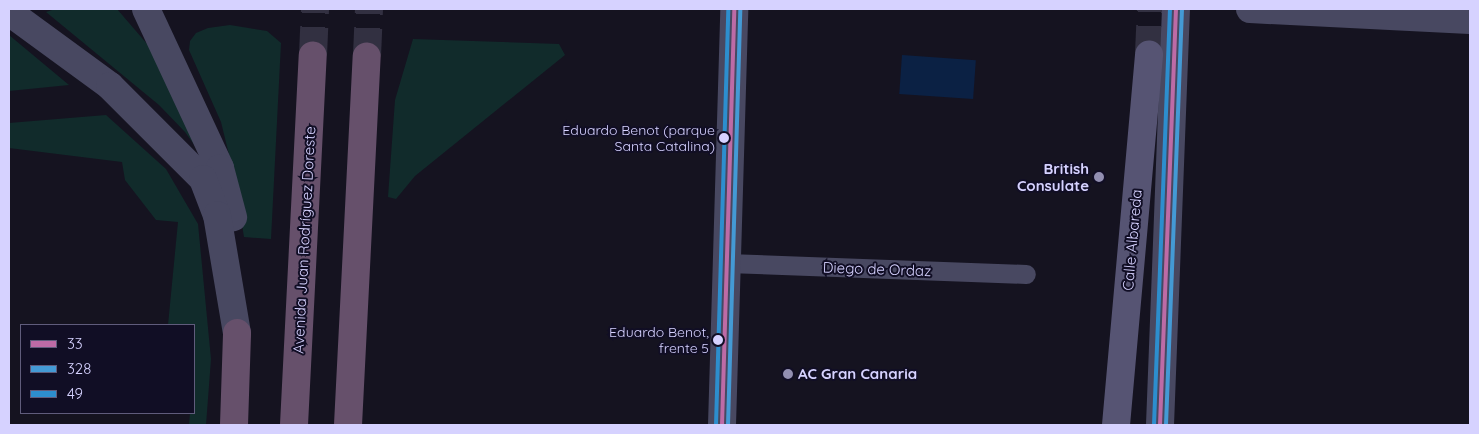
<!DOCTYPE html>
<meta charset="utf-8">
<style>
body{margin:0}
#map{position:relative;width:1479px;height:434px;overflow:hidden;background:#151320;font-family:Quicksand,sans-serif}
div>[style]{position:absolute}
.green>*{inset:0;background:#112b2b}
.water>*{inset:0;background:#0b2144;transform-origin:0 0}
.secondary-tunnel>*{height:28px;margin-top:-14px;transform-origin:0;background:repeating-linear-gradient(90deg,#323041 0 28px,transparent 0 42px)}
.highway-tunnel>*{height:28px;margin-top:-14px;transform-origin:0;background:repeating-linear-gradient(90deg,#323041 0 28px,transparent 0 42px)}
.lane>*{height:19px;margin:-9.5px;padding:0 9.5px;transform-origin:9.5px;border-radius:9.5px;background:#484861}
.street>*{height:28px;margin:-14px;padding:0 14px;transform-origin:14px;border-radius:14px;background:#484861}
.secondary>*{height:28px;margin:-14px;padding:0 14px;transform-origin:14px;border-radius:14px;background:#565473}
.highway>*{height:28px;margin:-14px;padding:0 14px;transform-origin:14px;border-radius:14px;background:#66506b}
.bus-1>*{height:4px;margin:-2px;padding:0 2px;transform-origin:2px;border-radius:2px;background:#bd6ba6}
.bus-2>*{height:4px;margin:-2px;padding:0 2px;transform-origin:2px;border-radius:2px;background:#449ad5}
.bus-3>*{height:4px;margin:-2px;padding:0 2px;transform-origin:2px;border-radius:2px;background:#2d8ece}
.dots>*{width:14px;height:14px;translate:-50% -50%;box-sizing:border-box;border:2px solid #110e25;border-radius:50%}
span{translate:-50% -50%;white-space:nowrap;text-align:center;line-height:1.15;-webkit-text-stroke:4px #110e25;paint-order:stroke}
.bus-label{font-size:14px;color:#d6d2ff}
.right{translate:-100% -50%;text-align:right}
.poi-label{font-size:15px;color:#d6d2ff;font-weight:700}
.left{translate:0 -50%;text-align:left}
.street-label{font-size:15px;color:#d6d2ff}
.frame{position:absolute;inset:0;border:10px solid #d6d2ff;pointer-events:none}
.legend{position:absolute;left:20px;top:324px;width:175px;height:90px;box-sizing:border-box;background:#110e25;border:1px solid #605c7c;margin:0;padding:6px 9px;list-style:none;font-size:15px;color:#d6d2ff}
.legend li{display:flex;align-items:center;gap:10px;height:25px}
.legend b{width:25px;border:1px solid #605c7c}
</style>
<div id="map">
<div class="green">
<i style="clip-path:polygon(55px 9px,117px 9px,154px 52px,203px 157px,185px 132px,159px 105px,46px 12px)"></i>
<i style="clip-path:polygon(230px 25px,267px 31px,281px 43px,271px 239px,244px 237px,234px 175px,221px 122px,189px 50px,190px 41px,196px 33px,208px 28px)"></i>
<i style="clip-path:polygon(9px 35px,69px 85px,9px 91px)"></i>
<i style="clip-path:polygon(413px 39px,559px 44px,565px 55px,415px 176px,396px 199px,388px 197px,395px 100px)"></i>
<i style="clip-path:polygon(106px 115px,166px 169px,198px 224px,211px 359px,206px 425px,189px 425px,190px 413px,194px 413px,194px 325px,168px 325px,178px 222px,156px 220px,125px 180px,122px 162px,9px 148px,9px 123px)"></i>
</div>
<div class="water">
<i style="left:902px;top:55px;width:74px;height:39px;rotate:4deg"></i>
</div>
<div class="secondary-tunnel">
<i style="left:1149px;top:54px;width:45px;rotate:-87.5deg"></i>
</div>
<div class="highway-tunnel">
<i style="left:313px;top:55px;width:46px;rotate:-87.5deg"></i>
<i style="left:367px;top:56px;width:47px;rotate:-87.6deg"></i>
</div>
<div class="lane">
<i style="left:727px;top:263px;width:299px;rotate:2.1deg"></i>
</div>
<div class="street">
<i style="left:146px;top:9px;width:175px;rotate:65deg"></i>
<i style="left:220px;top:168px;width:51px;rotate:75.1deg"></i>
<i style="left:1250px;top:9px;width:220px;rotate:2.9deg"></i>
<i style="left:9px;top:12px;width:125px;rotate:36.2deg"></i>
<i style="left:110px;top:86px;width:132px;rotate:45deg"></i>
<i style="left:203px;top:179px;width:39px;rotate:69deg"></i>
<i style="left:217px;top:215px;width:120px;rotate:80.4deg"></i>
<i style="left:722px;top:425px;width:416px;rotate:-88.3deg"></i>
<i style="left:1160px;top:425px;width:416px;rotate:-87.8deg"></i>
</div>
<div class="secondary">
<i style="left:1116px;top:425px;width:372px;rotate:-84.9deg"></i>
</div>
<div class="highway">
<i style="left:234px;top:425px;width:92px;rotate:-88.1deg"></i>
<i style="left:294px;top:425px;width:370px;rotate:-87.1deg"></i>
<i style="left:348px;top:425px;width:369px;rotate:-87.1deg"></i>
</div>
<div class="bus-1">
<i style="left:722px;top:425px;width:416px;rotate:-88.3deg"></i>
<i style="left:1160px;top:425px;width:416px;rotate:-87.8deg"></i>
</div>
<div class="bus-2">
<i style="left:728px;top:425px;width:416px;rotate:-88.3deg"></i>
<i style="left:1166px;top:425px;width:416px;rotate:-87.8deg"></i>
</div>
<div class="bus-3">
<i style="left:716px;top:425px;width:416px;rotate:-88.3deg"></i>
<i style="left:1154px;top:425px;width:416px;rotate:-87.8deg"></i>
</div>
<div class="dots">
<i style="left:724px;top:138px;background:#d6d2ff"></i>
<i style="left:1099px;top:177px;background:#928fb1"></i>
<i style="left:718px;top:340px;background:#d6d2ff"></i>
<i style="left:788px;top:374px;background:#928fb1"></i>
</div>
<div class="bus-label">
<span class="right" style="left:715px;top:138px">Eduardo Benot (parque<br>Santa Catalina)</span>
<span class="right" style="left:709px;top:340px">Eduardo Benot,<br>frente 5</span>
</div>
<div class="poi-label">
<span class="right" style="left:1089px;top:177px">British<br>Consulate</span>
<span class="left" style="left:798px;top:374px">AC Gran Canaria</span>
</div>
<div class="street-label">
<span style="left:304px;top:240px;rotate:-87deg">Avenida Juan Rodríguez Doreste</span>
<span style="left:1132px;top:240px;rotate:-85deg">Calle Albareda</span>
<span style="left:877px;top:269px;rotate:2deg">Diego de Ordaz</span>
</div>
<div class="frame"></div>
<ul class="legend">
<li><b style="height:6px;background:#bd6ba6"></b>33</li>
<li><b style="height:6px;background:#449ad5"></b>328</li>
<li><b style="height:6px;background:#2d8ece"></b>49</li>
</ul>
</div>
